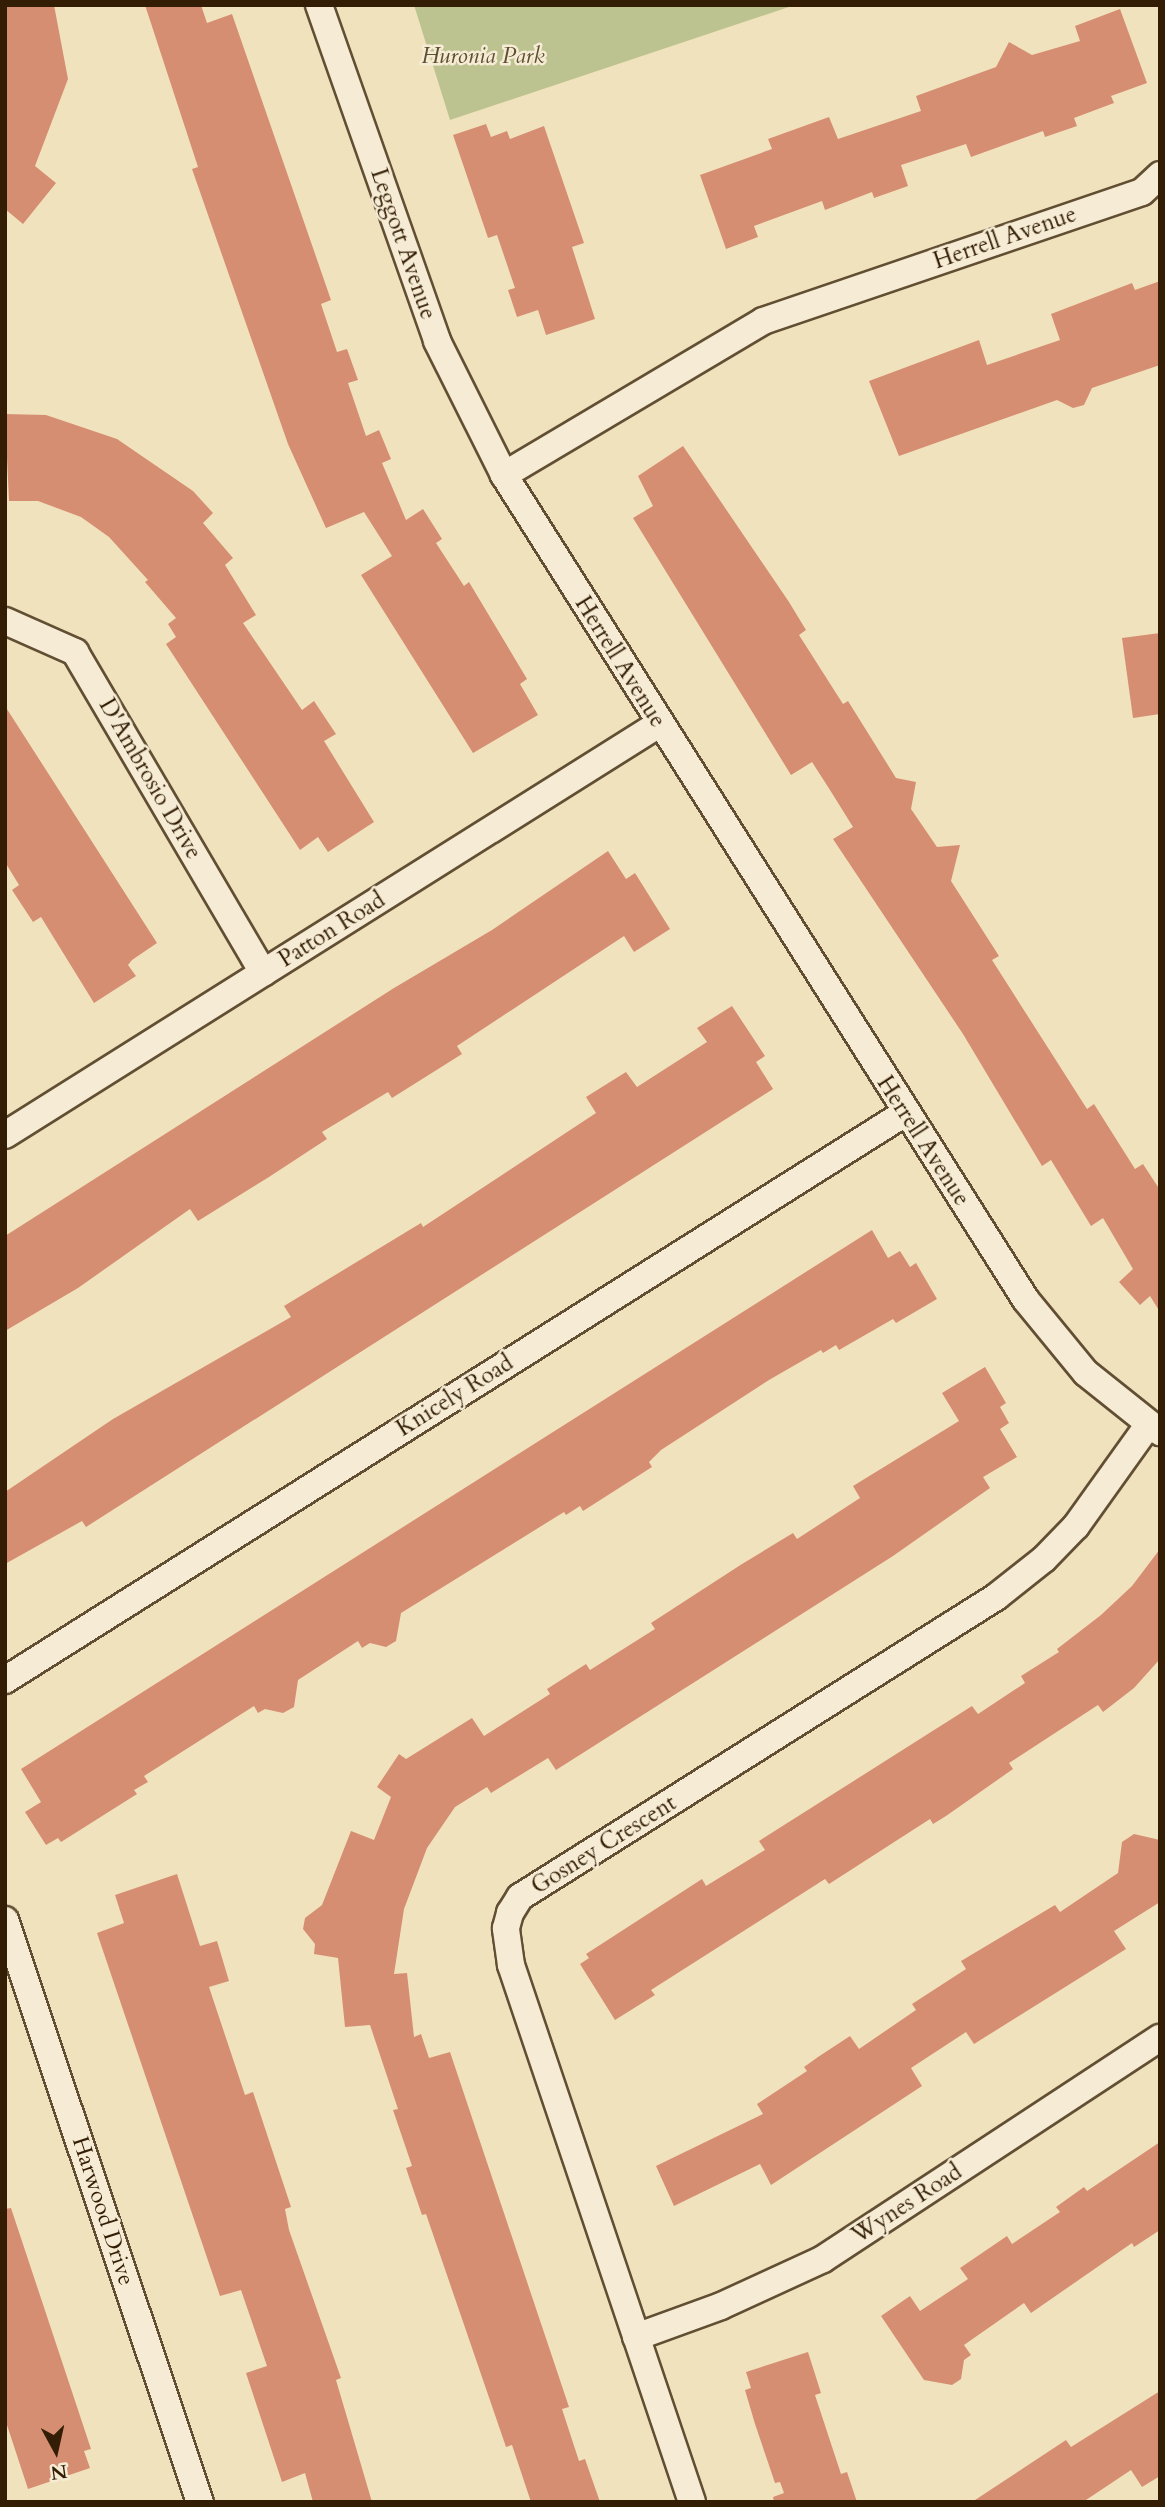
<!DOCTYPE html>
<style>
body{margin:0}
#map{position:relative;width:1165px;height:2507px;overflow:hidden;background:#f1e2be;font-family:Cardo,serif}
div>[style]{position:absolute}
.green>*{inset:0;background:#bcc390}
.building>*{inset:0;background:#d68e72}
.roads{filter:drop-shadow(2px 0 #624f33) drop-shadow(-2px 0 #624f33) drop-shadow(0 2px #624f33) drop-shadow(0 -2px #624f33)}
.minor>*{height:26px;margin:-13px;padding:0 13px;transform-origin:13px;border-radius:13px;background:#f6ecd5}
span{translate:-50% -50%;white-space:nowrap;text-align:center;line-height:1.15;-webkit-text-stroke:5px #f6ecd5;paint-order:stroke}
.park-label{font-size:23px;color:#5c502f;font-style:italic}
.street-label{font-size:23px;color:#331e05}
.frame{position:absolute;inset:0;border:7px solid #331e05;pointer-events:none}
.north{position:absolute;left:21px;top:2416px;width:70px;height:70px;-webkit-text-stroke:5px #f6ecd5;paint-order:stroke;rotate:172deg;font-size:19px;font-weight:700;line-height:28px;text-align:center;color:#331e05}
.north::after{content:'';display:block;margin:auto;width:24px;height:32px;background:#331e05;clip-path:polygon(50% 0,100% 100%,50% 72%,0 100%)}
</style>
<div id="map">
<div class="green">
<i style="clip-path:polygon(414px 5px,795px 5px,450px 120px)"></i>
</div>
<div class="building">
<i style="clip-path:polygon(5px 5px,54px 5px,68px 79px,35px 166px,56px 183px,23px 224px,5px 209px)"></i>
<i style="clip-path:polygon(145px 5px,201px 5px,207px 23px,232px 14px,331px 300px,321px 304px,337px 352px,347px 349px,358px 380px,348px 383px,366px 436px,379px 430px,391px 459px,382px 463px,406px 520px,423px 509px,442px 539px,436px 543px,464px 586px,469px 582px,527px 679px,520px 684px,538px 715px,473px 753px,361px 575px,392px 556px,364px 512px,326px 528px,288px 444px,192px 169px,198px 167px)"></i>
<i style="clip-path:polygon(1120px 9px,1147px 83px,1111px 96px,1114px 103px,1074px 118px,1077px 126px,1045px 137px,1043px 131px,971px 157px,966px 144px,901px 165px,908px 186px,874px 198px,872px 192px,825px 210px,822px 201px,754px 226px,758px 237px,726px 249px,700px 175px,772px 149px,768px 139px,829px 117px,838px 139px,921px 111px,916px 96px,996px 67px,1009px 42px,1032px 55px,1080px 41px,1075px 26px)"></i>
<i style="clip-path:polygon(486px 124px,491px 137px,507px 131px,510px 139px,544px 126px,584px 243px,572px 247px,595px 319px,546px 335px,538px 310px,517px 317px,508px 290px,515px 288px,497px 235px,488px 238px,453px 135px)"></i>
<i style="clip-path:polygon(1160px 281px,1160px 365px,1092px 388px,1084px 405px,1073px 408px,1057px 400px,899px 456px,869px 381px,979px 340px,987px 365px,1060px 340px,1051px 314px,1132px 283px,1135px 290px)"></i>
<i style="clip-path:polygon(5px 414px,46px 415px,117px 439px,193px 491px,213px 513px,203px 523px,233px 558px,225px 565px,256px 615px,243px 623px,302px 710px,314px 701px,336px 734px,324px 741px,374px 822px,328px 852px,318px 837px,300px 850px,166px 644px,176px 637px,168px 624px,176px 618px,145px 582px,148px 580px,109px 537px,81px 517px,38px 501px,9px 501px)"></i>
<i style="clip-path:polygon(683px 446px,789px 602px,806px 630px,799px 635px,843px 704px,848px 701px,896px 778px,916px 782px,911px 809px,937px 847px,960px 845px,951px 881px,999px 956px,992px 960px,1087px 1109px,1094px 1104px,1135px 1169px,1143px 1164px,1160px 1190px,1160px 1312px,1150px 1296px,1140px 1305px,1119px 1282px,1133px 1269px,1103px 1218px,1091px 1226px,1051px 1160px,1042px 1166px,963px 1034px,833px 839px,853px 827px,830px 790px,812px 762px,791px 775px,633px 518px,653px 506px,638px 476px)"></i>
<i style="clip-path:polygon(1160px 633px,1160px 714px,1133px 718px,1122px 638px)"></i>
<i style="clip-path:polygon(5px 706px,157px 943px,132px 960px,128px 965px,136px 976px,94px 1003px,41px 917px,33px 922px,12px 890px,19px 885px,5px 862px)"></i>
<i style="clip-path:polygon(608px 851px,626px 879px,635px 873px,670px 929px,634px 952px,624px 936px,457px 1046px,462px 1054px,392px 1098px,388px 1092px,322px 1132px,327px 1139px,269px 1177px,198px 1221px,190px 1209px,78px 1288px,5px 1331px,5px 1236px,394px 988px,492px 930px)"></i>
<i style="clip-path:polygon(732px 1006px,765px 1056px,756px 1062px,773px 1089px,86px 1527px,82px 1521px,5px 1564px,5px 1492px,113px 1419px,291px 1317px,284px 1306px,421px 1223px,423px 1227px,596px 1113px,586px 1097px,626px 1072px,637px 1087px,707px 1042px,697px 1028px)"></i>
<i style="clip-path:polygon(872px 1230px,888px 1258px,900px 1251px,910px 1267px,916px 1263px,937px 1299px,896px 1323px,893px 1319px,839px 1350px,836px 1345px,823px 1353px,821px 1350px,769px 1380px,661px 1450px,649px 1462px,652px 1467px,583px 1511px,580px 1506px,566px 1515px,564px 1512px,401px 1613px,396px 1641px,386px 1647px,370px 1643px,362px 1648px,358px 1641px,298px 1680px,294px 1707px,283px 1713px,265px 1709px,258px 1713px,254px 1706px,144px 1776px,148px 1782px,134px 1790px,137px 1794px,61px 1842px,58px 1838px,46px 1845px,25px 1812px,41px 1802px,21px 1769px)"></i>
<i style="clip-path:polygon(985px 1367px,1006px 1403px,1000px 1407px,1009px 1423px,1000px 1429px,1017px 1457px,983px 1477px,990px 1488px,893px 1556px,556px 1770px,548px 1758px,491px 1793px,487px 1787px,455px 1807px,427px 1848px,404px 1909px,394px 1974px,407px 1973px,414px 2037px,421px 2034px,429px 2058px,450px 2052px,569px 2407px,562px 2409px,579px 2461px,585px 2459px,600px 2502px,531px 2502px,512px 2445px,506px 2447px,426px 2214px,422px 2215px,411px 2183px,406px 2168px,412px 2166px,393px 2110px,398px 2109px,370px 2025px,345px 2027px,338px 1958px,314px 1954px,315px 1944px,303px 1929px,305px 1918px,322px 1905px,351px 1831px,374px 1840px,391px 1797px,377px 1787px,399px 1754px,406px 1759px,472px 1718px,484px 1736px,550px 1694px,547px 1689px,586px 1664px,590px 1670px,655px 1629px,651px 1623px,742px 1564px,793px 1533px,797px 1539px,860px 1498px,853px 1486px,959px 1421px,942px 1393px)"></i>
<i style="clip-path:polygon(1160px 1549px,1160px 1659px,1134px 1688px,1103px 1712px,1098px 1705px,1009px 1763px,1013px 1769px,946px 1816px,933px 1824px,930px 1819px,829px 1884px,825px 1879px,651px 1990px,655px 1995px,615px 2020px,580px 1964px,589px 1958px,586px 1954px,702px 1879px,706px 1886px,765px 1850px,759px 1841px,972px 1706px,978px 1714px,1025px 1683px,1021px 1676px,1059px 1652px,1057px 1649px,1101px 1615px,1132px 1586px)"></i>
<i style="clip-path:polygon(1134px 1834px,1160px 1840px,1160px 1902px,1114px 1931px,1126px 1949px,974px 2044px,966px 2032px,911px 2068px,922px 2086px,771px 2185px,760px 2164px,674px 2206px,656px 2166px,763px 2114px,757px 2104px,807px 2071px,804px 2067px,818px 2057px,850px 2036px,859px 2049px,916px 2010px,912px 2004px,966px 1969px,961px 1961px,1055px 1905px,1060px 1912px,1118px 1873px,1122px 1842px)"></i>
<i style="clip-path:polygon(177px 1874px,200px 1946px,217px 1941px,229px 1981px,209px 1987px,245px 2095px,253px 2092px,291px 2207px,285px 2209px,289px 2230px,341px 2378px,336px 2380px,372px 2502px,313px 2502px,305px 2473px,282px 2482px,246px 2373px,267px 2366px,241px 2290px,220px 2296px,97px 1933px,124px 1923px,115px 1895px)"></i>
<i style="clip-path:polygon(1160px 2142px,1160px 2230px,1134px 2247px,1132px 2243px,1031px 2313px,1024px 2303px,964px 2345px,971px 2355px,964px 2360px,961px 2379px,952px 2385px,924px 2380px,881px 2316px,910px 2296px,920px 2311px,968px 2279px,960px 2268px,1007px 2236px,1012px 2244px,1060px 2212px,1056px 2207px,1084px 2187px,1087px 2191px)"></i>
<i style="clip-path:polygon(11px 2208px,91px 2449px,84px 2451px,90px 2468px,28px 2489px,5px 2419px,5px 2209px)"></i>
<i style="clip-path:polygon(808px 2352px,821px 2393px,815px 2395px,841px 2474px,847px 2472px,857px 2502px,774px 2502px,773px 2497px,784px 2493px,780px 2482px,775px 2483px,755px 2424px,745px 2390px,751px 2388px,746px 2372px)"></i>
<i style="clip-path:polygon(1160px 2391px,1160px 2476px,1142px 2487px,1131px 2470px,1083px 2502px,972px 2502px,1066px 2440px,1071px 2447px)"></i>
</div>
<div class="roads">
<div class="minor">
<i style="left:319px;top:5px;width:356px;rotate:70.6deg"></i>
<i style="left:437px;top:341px;width:150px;rotate:63.4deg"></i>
<i style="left:504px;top:475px;width:976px;rotate:57.68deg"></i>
<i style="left:1026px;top:1300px;width:94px;rotate:50.6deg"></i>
<i style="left:1086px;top:1373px;width:95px;rotate:38.6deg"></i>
<i style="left:504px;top:475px;width:301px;rotate:-30.7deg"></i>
<i style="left:763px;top:321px;width:400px;rotate:-18.8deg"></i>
<i style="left:1142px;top:192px;width:25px;rotate:-43deg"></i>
<i style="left:5px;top:621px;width:77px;rotate:23.9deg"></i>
<i style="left:75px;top:652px;width:372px;rotate:59.6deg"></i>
<i style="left:5px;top:1135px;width:772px;rotate:-32.15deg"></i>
<i style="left:5px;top:1680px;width:1064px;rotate:-32.21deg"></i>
<i style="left:5px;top:1920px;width:614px;rotate:71.48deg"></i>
<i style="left:636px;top:2337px;width:90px;rotate:-20deg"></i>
<i style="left:721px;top:2306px;width:112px;rotate:-24.7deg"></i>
<i style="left:823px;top:2259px;width:403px;rotate:-33.3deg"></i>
<i style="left:692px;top:2502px;width:567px;rotate:-108.63deg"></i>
<i style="left:511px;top:1965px;width:37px;rotate:-98deg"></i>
<i style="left:506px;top:1928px;width:16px;rotate:-75deg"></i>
<i style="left:510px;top:1913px;width:19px;rotate:-58deg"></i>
<i style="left:520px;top:1897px;width:563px;rotate:-32.22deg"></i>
<i style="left:996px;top:1597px;width:61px;rotate:-38.4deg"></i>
<i style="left:1044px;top:1559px;width:46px;rotate:-45.9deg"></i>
<i style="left:1076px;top:1526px;width:125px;rotate:-54.4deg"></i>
</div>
</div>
<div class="park-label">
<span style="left:483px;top:56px">Huronia Park</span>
</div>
<div class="street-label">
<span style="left:1005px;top:238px;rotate:-19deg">Herrell Avenue</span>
<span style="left:403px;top:244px;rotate:71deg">Leggott Avenue</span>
<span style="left:620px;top:662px;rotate:58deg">Herrell Avenue</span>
<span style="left:150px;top:779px;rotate:60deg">D'Ambrosio Drive</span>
<span style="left:332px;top:930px;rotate:-32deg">Patton Road</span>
<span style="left:923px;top:1141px;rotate:57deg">Herrell Avenue</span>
<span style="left:455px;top:1396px;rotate:-32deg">Knicely Road</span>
<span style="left:604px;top:1845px;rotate:-32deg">Gosney Crescent</span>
<span style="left:907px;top:2204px;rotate:-33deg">Wynes Road</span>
<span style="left:103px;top:2211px;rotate:72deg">Harwood Drive</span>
</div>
<div class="frame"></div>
<div class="north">N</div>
</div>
